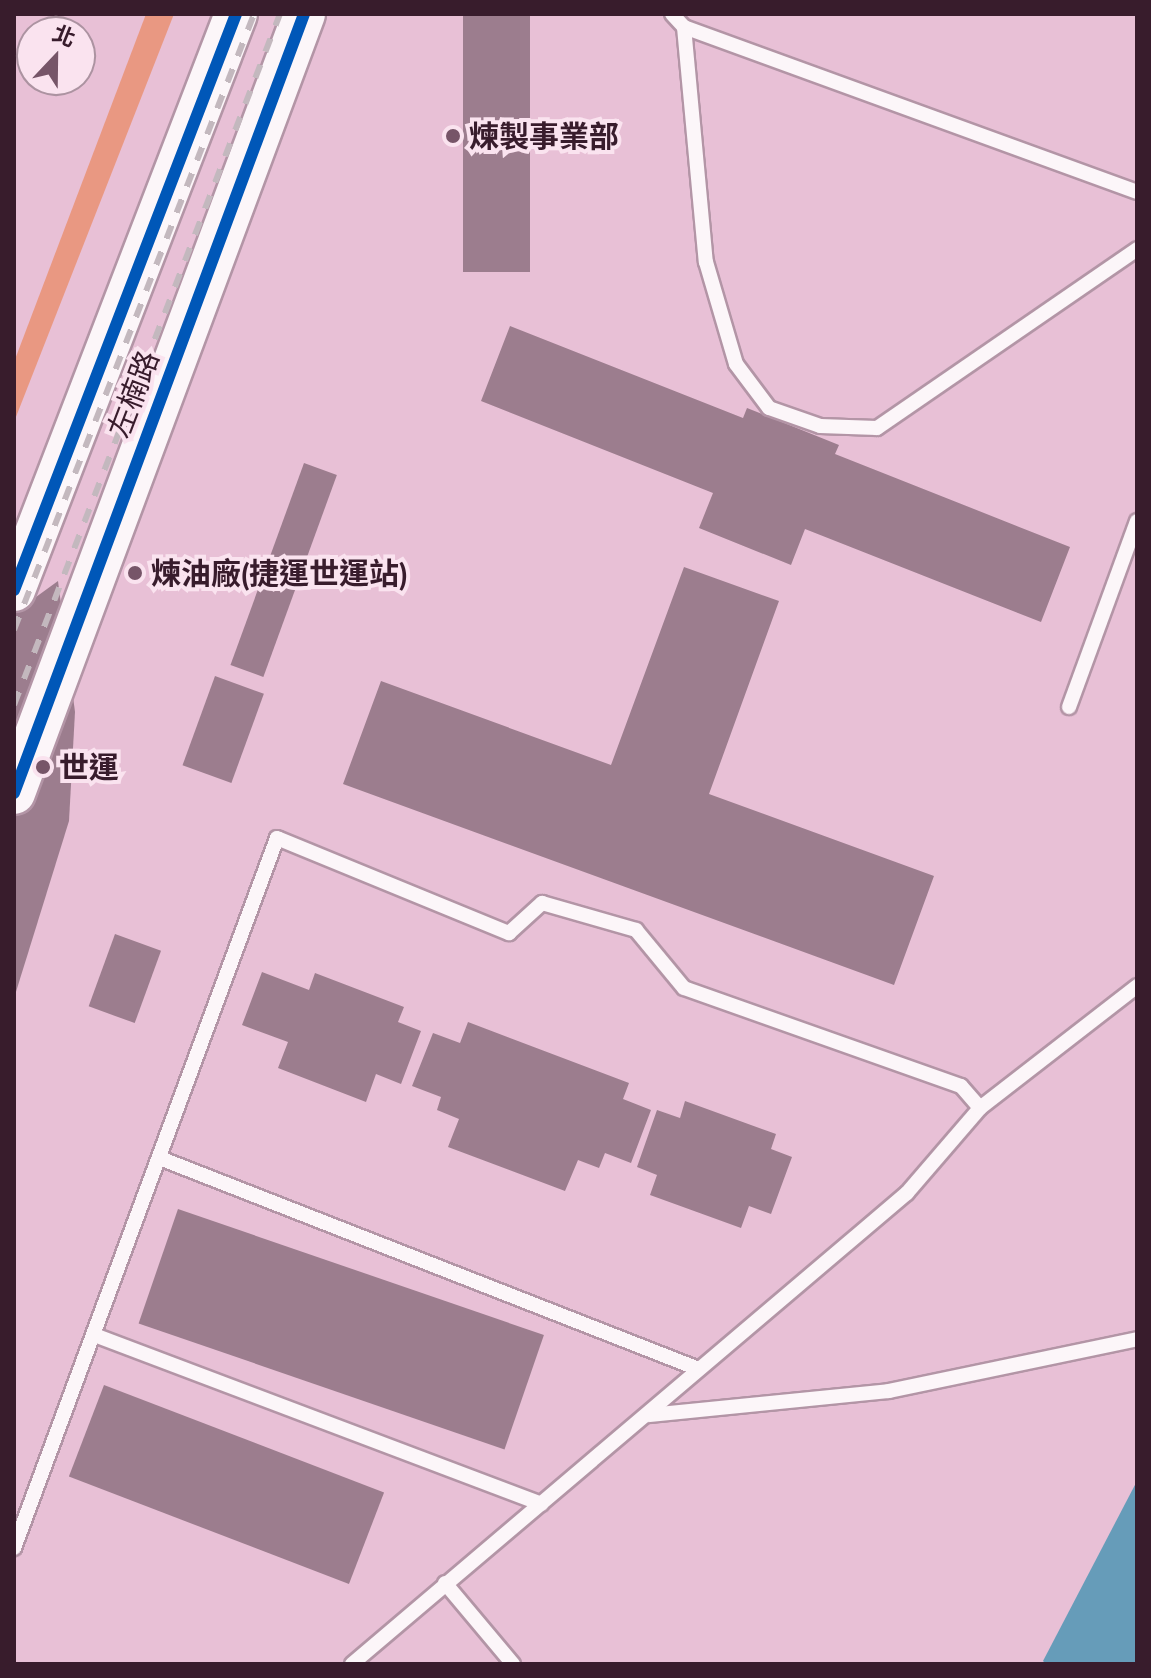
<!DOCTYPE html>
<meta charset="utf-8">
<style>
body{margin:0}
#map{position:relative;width:1151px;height:1678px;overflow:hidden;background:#e8c0d6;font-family:"PT Sans Narrow","Noto Sans TC",sans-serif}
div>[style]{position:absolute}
.green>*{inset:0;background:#e99882}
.water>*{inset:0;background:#669cb9}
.building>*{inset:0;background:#9c7d8e;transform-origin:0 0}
.roads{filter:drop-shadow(2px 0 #b395a6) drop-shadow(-2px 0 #b395a6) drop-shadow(0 2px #b395a6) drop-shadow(0 -2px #b395a6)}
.service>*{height:14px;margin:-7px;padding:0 7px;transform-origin:7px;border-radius:7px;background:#fcf6f9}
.primary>*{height:42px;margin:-21px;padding:0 21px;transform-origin:21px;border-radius:21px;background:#fcf6f9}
.rail>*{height:6px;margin-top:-3px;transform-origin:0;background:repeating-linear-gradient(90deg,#c3b8be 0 14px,transparent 0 28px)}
.cycleway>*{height:12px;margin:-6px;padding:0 6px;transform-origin:6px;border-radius:6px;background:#0057b8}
.dots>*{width:22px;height:22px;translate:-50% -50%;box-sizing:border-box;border:4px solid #fae3ef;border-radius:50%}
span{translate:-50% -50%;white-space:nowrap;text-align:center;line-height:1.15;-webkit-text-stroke:8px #fae3ef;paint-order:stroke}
.poi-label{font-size:30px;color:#381c2c;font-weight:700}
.left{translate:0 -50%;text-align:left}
.street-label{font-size:30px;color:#381c2c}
.frame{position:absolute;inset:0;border:16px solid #381c2c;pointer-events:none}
.north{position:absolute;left:16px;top:16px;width:80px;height:80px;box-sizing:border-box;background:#fae3ef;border:2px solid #ac93a1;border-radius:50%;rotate:22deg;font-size:22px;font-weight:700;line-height:32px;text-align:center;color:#381c2c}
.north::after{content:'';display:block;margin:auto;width:28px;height:36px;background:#765568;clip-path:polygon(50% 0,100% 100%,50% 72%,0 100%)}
</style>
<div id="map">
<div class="green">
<i style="clip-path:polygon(146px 14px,174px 14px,14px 422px,14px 362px)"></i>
</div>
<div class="water">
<i style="clip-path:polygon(1137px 1481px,1137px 1664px,1046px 1664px,1043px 1661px)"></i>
</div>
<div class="building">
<i style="left:463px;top:14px;width:67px;height:258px"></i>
<i style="clip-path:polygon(510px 326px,743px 418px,747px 408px,839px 445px,835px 454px,1070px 547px,1041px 622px,805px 529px,791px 565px,699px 528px,713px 493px,481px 401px)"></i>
<i style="left:304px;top:463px;width:35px;height:215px;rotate:20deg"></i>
<i style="clip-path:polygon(684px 567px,779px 601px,709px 794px,934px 876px,894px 985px,343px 784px,381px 681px,611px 765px)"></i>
<i style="clip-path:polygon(58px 581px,75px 712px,69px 821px,15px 995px,14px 613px)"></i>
<i style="left:215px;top:676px;width:52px;height:95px;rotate:20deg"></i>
<i style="left:115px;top:934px;width:49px;height:77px;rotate:20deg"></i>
<i style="clip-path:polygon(262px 972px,309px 990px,315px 973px,404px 1007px,398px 1022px,421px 1031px,401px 1084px,376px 1074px,366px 1102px,278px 1068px,288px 1042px,242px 1025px)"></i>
<i style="clip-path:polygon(468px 1022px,629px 1083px,623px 1099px,651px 1110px,631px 1163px,605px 1153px,599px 1168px,578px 1160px,565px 1191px,448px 1147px,459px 1119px,437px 1110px,441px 1097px,412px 1086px,433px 1033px,460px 1043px)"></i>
<i style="clip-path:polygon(685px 1101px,776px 1134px,771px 1149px,792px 1157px,771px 1214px,749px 1206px,741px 1228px,650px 1195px,657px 1175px,637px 1167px,657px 1110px,680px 1118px)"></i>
<i style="left:178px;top:1209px;width:387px;height:121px;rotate:19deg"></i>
<i style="left:104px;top:1385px;width:300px;height:98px;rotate:21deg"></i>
</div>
<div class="roads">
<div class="service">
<i style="left:672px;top:14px;width:18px;rotate:47deg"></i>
<i style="left:684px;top:27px;width:482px;rotate:20deg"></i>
<i style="left:684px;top:27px;width:236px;rotate:84.7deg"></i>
<i style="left:706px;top:262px;width:106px;rotate:73.6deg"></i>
<i style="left:736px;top:364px;width:55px;rotate:53.1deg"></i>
<i style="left:769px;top:408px;width:54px;rotate:19.4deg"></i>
<i style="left:820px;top:426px;width:57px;rotate:2deg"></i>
<i style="left:877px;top:428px;width:316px;rotate:-34.5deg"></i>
<i style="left:1069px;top:707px;width:198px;rotate:-69.9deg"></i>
<i style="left:162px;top:1159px;width:573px;rotate:21.37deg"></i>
<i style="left:97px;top:1336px;width:475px;rotate:20.7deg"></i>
<i style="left:649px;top:1415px;width:241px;rotate:-5.7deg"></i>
<i style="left:889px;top:1391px;width:253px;rotate:-11.8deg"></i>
<i style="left:14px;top:1548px;width:757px;rotate:-69.67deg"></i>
<i style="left:277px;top:838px;width:251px;rotate:22.3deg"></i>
<i style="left:509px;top:933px;width:45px;rotate:-42.3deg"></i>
<i style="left:542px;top:903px;width:98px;rotate:16deg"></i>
<i style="left:636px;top:930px;width:75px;rotate:50.4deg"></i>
<i style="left:684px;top:988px;width:294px;rotate:19.5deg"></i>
<i style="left:961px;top:1086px;width:29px;rotate:49deg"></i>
<i style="left:445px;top:1583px;width:106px;rotate:50deg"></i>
<i style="left:352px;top:1664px;width:728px;rotate:-40.32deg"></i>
<i style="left:907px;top:1193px;width:112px;rotate:-49.3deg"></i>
<i style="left:980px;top:1108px;width:199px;rotate:-37.8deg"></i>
</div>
<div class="primary">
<i style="left:14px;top:590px;width:617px;rotate:-68.92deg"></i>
<i style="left:14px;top:793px;width:831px;rotate:-69.58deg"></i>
</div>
</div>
<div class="rail">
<i style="left:14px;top:630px;width:661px;rotate:-68.71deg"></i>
<i style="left:14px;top:705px;width:740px;rotate:-68.95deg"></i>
</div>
<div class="cycleway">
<i style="left:14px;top:590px;width:617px;rotate:-68.92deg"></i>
<i style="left:14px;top:793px;width:831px;rotate:-69.58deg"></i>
</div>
<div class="dots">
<i style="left:453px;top:136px;background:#765568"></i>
<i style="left:135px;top:573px;background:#765568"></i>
<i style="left:43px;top:767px;background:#765568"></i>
</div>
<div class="poi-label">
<span class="left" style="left:469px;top:136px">煉製事業部</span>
<span class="left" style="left:151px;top:573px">煉油廠(捷運世運站)</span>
<span class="left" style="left:59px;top:767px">世運</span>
</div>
<div class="street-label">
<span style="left:133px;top:394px;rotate:-69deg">左楠路</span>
</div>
<div class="frame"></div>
<div class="north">北</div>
</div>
